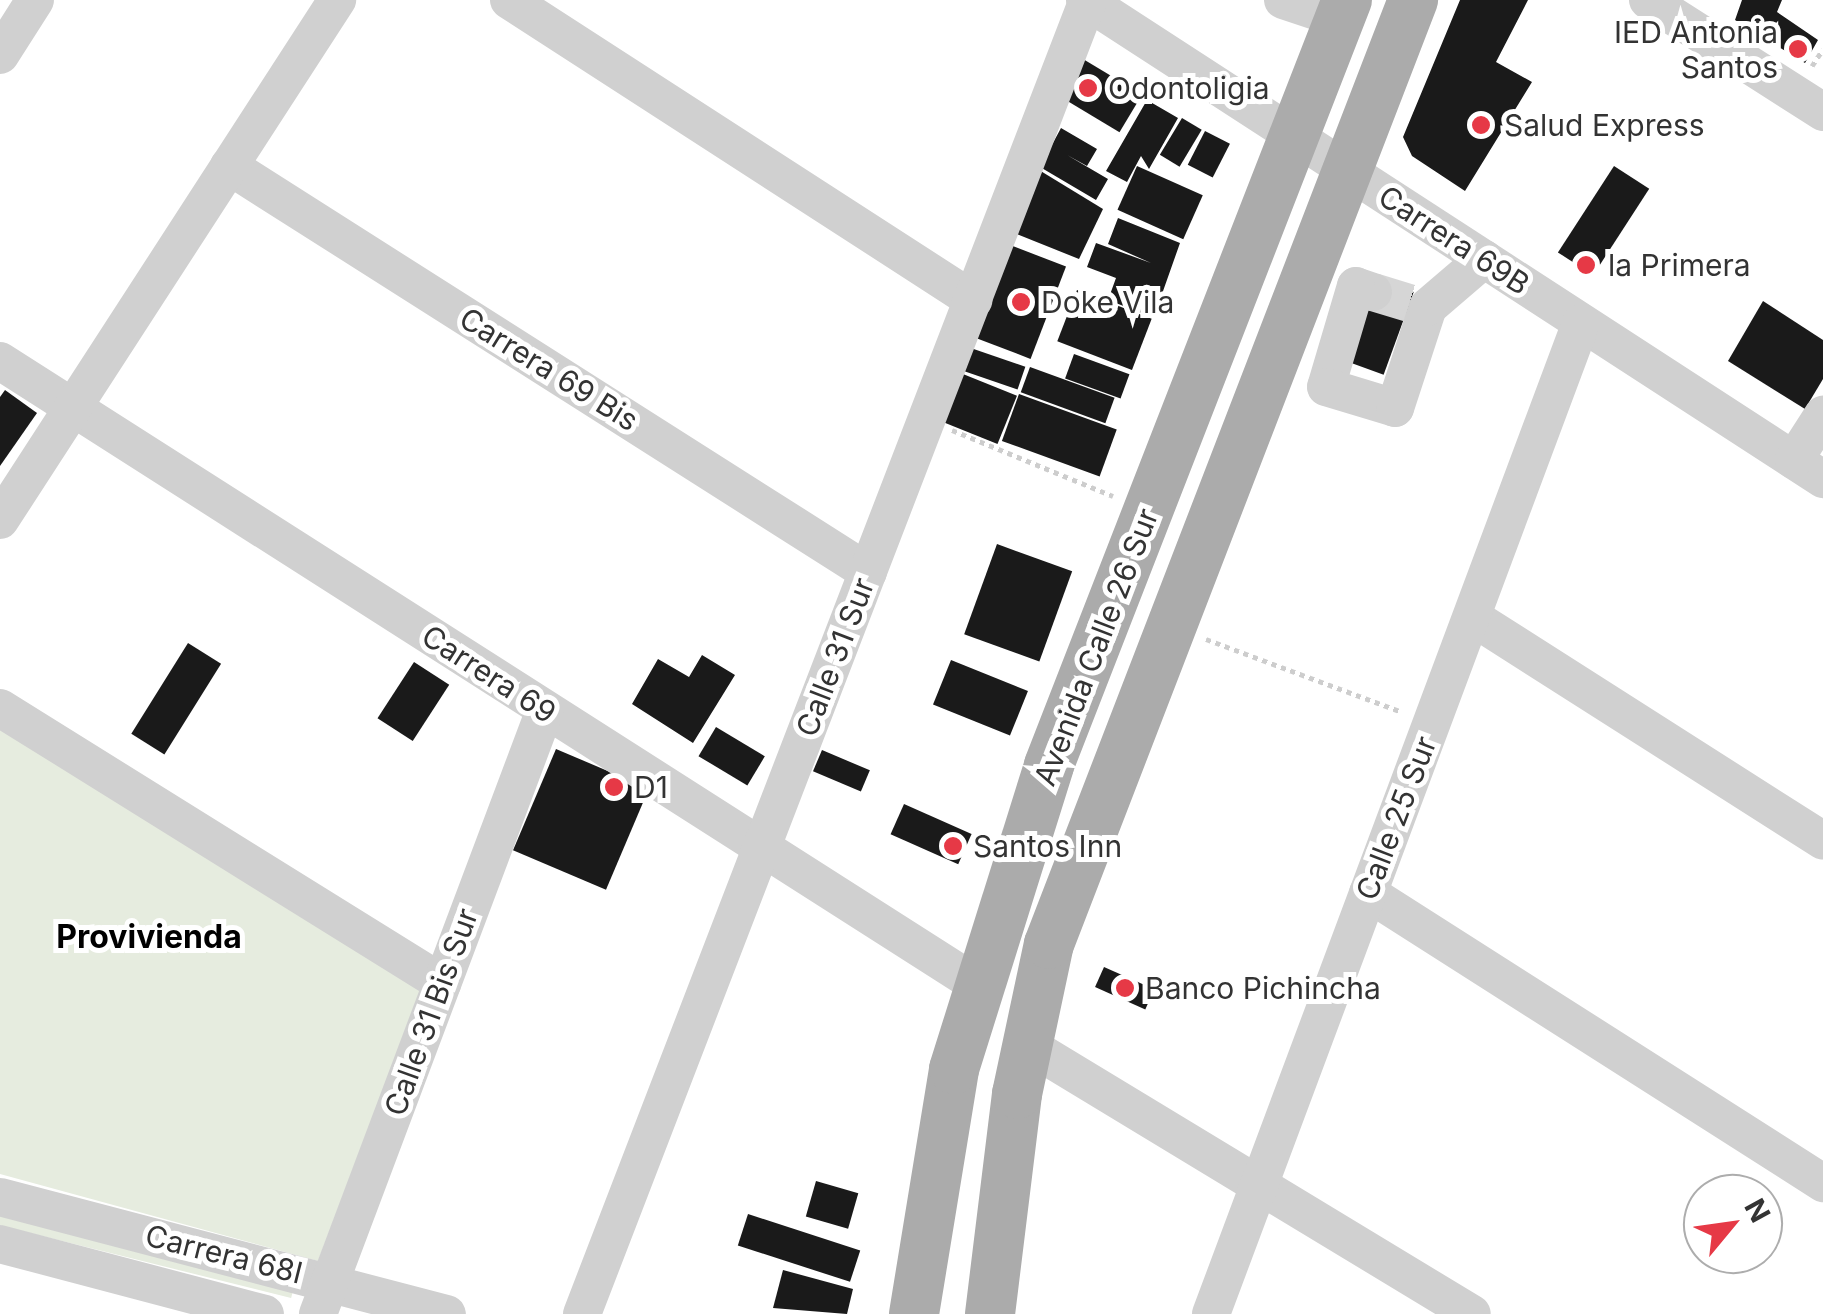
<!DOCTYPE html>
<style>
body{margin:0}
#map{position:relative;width:1823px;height:1314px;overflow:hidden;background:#fff;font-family:Inter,sans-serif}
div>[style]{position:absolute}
.green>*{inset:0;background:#e6ecdf;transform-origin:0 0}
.building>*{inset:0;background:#1a1a1a;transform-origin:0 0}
.minor-tunnel>*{height:38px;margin-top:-19px;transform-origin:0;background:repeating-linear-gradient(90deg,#d6d6d6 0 38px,transparent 0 57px)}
.path>*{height:5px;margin-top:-2.5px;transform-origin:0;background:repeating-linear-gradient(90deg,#cdcdcd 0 5px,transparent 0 10px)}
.minor>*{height:38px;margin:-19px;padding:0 19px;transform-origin:19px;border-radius:19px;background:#d0d0d0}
.major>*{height:50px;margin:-25px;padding:0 25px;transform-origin:25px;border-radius:25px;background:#ababab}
.dots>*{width:28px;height:28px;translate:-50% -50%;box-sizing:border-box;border:5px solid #fff;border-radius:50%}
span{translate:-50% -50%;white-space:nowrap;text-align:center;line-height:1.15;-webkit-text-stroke:10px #fff;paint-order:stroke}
.poi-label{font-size:30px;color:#333}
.right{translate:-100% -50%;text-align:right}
.left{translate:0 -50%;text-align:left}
.street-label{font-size:30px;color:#333}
.neighbourhood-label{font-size:32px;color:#000;font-weight:700}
.north{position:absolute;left:1683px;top:1174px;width:100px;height:100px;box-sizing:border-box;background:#fff;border:2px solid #adadad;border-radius:50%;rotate:61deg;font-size:28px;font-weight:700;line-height:40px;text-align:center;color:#333}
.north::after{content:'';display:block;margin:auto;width:35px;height:45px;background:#e63946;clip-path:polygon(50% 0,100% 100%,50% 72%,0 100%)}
</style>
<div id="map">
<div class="green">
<i style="clip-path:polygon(0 729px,421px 990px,318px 1261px,0 1174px)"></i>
<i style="left:0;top:1209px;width:304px;height:16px;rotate:14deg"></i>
</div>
<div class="building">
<i style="clip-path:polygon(1460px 0,1528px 0,1496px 62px,1532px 82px,1465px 191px,1412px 156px,1403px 137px)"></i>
<i style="clip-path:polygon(1742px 0,1782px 0,1777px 12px,1818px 40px,1805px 63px,1735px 20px)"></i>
<i style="left:1083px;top:59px;width:69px;height:44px;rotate:31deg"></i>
<i style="clip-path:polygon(1147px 100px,1178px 118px,1149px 169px,1141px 156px,1127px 182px,1106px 171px)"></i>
<i style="left:1182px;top:118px;width:23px;height:43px;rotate:31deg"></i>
<i style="clip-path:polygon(1061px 128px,1097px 149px,1087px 166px,1067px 155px,1108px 179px,1096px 200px,1040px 167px)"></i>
<i style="left:1205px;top:131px;width:28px;height:38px;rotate:27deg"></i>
<i style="left:1137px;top:166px;width:72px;height:48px;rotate:24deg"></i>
<i style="left:1614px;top:166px;width:42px;height:103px;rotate:33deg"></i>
<i style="clip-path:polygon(1039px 170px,1103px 209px,1079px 259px,1009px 231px)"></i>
<i style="clip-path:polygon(1118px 218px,1180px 243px,1162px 294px,1143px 287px,1160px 295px,1152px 317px,1108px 300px,1116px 278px,1087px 267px,1096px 243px,1151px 263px,1108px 244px)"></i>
<i style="left:1010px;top:245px;width:60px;height:99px;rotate:21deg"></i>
<i style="left:1378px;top:279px;width:38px;height:88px;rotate:20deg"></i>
<i style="left:1077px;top:290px;width:80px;height:55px;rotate:21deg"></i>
<i style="clip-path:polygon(1763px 301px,1823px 340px,1823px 379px,1805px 409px,1728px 361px)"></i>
<i style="left:962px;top:345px;width:67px;height:24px;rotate:19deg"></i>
<i style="left:1074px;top:354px;width:59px;height:26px;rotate:20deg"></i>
<i style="left:1030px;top:367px;width:90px;height:27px;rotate:20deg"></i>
<i style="left:953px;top:370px;width:69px;height:52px;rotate:22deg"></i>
<i style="clip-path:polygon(5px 390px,37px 413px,0 466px,0 397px)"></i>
<i style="left:1019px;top:394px;width:104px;height:50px;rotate:20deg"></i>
<i style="left:997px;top:544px;width:80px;height:96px;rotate:20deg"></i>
<i style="left:188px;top:643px;width:39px;height:107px;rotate:32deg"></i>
<i style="clip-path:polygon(702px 655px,735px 675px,693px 743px,632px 704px,658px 659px,689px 677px)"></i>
<i style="left:951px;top:660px;width:83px;height:48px;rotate:22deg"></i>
<i style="left:414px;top:662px;width:42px;height:67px;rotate:33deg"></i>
<i style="left:716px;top:727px;width:57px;height:34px;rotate:31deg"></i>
<i style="left:556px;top:749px;width:101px;height:110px;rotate:23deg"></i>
<i style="left:822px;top:750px;width:52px;height:23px;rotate:23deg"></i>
<i style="left:904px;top:804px;width:74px;height:33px;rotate:24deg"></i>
<i style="left:1104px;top:967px;width:55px;height:22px;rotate:24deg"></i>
<i style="left:816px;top:1181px;width:44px;height:37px;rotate:16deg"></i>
<i style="left:748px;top:1214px;width:118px;height:33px;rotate:18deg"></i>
<i style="clip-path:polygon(783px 1270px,853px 1289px,847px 1314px,773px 1308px)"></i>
</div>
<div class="minor-tunnel">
<i style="left:1373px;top:292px;width:39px;rotate:17deg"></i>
</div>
<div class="path">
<i style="left:1812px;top:66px;width:20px;rotate:-57deg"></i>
<i style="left:952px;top:430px;width:174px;rotate:22.3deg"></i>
<i style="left:1206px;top:639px;width:209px;rotate:20.4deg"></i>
</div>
<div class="minor">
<i style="left:509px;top:0;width:553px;rotate:32.88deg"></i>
<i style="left:1085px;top:0;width:880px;rotate:32.99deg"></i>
<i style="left:1283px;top:0;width:60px;rotate:18.4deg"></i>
<i style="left:1648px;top:0;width:208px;rotate:32.6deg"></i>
<i style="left:0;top:55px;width:65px;rotate:-57.5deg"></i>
<i style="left:229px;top:166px;width:757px;rotate:32.43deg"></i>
<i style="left:1373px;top:292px;width:18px;rotate:-161deg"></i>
<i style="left:1356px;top:286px;width:105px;rotate:106.5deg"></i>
<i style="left:1326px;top:387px;width:72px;rotate:16.9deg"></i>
<i style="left:1395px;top:408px;width:106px;rotate:-71.9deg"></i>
<i style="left:1428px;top:307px;width:74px;rotate:-40.6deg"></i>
<i style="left:0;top:361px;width:1160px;rotate:32.54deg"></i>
<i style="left:1794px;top:460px;width:54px;rotate:-57.2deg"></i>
<i style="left:0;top:520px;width:620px;rotate:-57.05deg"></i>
<i style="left:1472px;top:617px;width:416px;rotate:32.5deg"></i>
<i style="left:0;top:708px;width:521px;rotate:31.89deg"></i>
<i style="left:1368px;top:893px;width:540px;rotate:32.51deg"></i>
<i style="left:1026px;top:1044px;width:521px;rotate:31.19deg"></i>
<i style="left:0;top:1197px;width:462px;rotate:14.7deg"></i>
<i style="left:0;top:1244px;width:274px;rotate:14.8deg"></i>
<i style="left:318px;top:1314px;width:645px;rotate:-69.4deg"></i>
<i style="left:582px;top:1314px;width:1408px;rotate:-68.94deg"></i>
<i style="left:1211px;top:1314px;width:1058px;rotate:-69.53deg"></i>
</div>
<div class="major">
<i style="left:914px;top:1314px;width:248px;rotate:-80.7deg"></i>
<i style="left:954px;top:1069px;width:318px;rotate:-72.6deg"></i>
<i style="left:1049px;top:765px;width:821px;rotate:-68.72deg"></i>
<i style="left:990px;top:1314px;width:222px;rotate:-83deg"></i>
<i style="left:1017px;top:1094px;width:153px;rotate:-78deg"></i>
<i style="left:1049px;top:944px;width:1012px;rotate:-68.91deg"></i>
</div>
<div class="dots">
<i style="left:1798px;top:49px;background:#e63946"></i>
<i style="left:1088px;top:88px;background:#e63946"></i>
<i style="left:1481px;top:125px;background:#e63946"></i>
<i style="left:1586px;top:265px;background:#e63946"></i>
<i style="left:1021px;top:302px;background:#e63946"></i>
<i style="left:614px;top:787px;background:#e63946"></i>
<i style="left:953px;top:846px;background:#e63946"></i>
<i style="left:1125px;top:988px;background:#e63946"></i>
</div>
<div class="poi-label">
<span class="right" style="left:1778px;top:49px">IED Antonia<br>Santos</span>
<span class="left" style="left:1108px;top:88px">Odontoligia</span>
<span class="left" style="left:1504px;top:125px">Salud Express</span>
<span class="left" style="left:1608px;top:265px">la Primera</span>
<span class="left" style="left:1041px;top:302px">Doke Vila</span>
<span class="left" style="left:634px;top:787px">D1</span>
<span class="left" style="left:973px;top:846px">Santos Inn</span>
<span class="left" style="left:1145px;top:988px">Banco Pichincha</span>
</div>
<div class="street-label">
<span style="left:1454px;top:240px;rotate:33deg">Carrera 69B</span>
<span style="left:549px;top:369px;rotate:32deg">Carrera 69 Bis</span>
<span style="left:1096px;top:647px;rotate:-69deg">Avenida Calle 26 Sur</span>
<span style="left:835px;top:657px;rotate:-69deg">Calle 31 Sur</span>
<span style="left:489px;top:674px;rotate:33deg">Carrera 69</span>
<span style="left:1396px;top:818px;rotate:-69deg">Calle 25 Sur</span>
<span style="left:431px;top:1012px;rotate:-70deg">Calle 31 Bis Sur</span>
<span style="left:224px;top:1254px;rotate:14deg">Carrera 68I</span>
</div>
<div class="neighbourhood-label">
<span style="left:149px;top:937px">Provivienda</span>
</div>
<div class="north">N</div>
</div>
